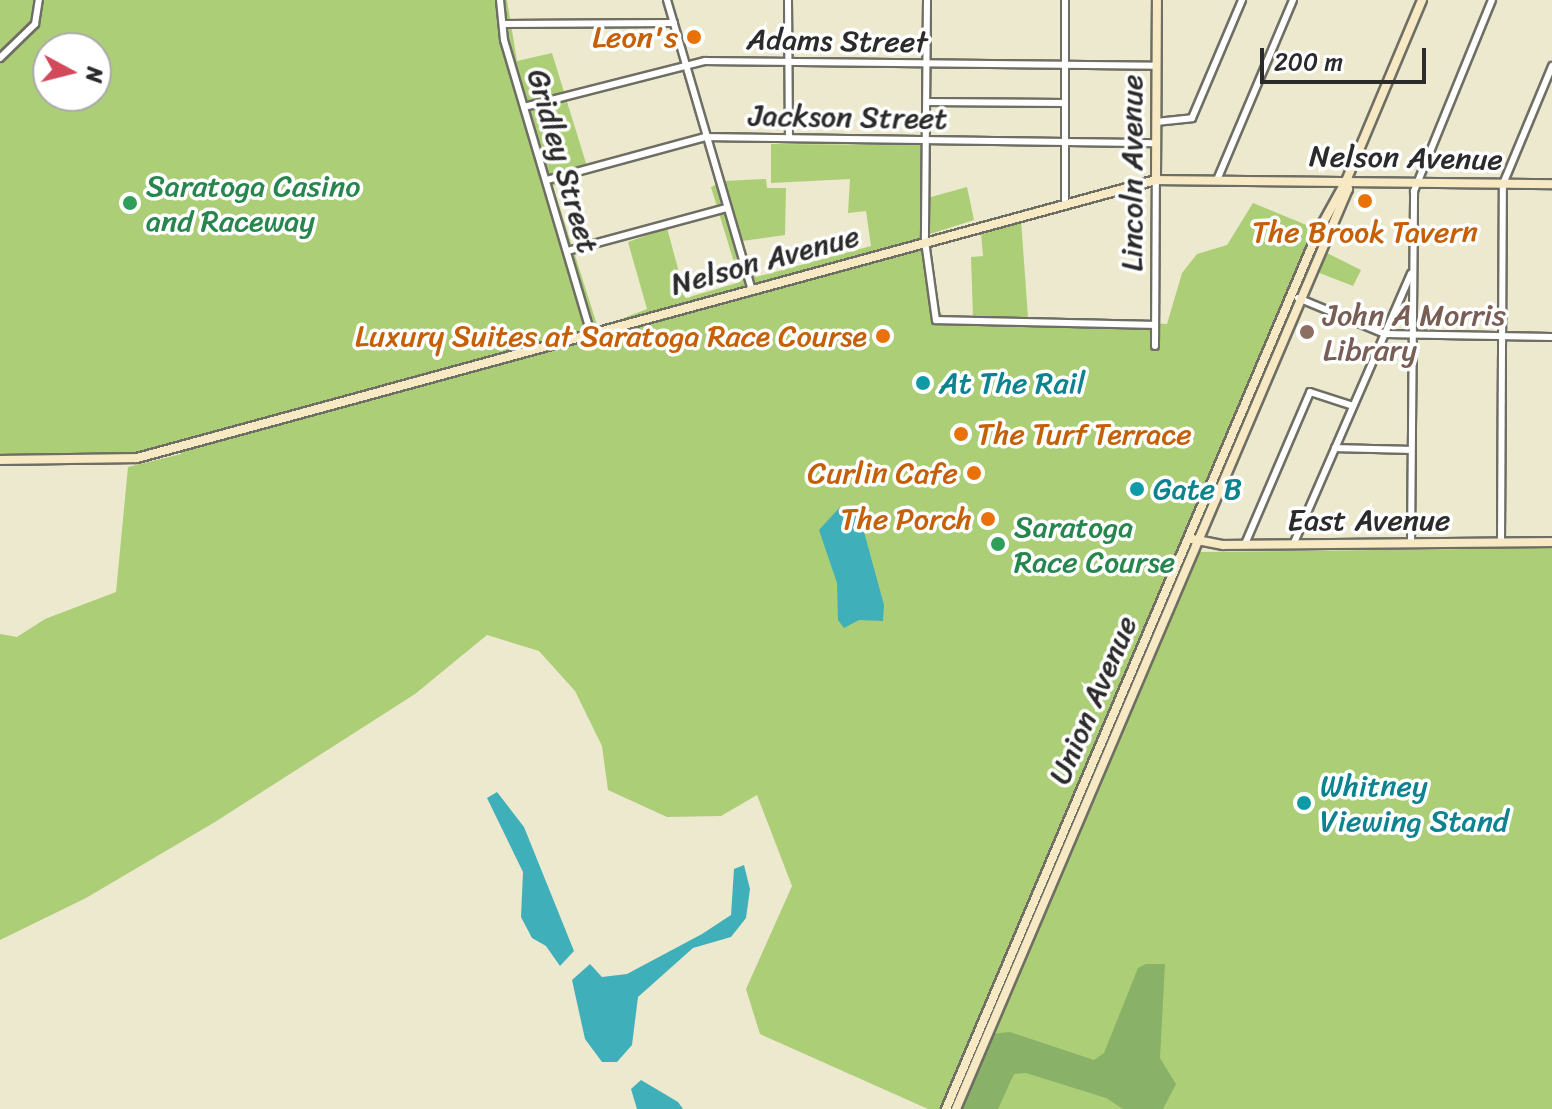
<!DOCTYPE html>
<style>
body{margin:0}
#map{position:relative;width:1552px;height:1109px;overflow:hidden;background:#ede9cf;font-family:Sriracha,sans-serif}
div>[style]{position:absolute}
.green>*{inset:0;background:#acce76}
.forest>*{inset:0;background:#89b167}
.water>*{inset:0;background:#3fafba}
.roads{filter:drop-shadow(2px 0 #6f6e64) drop-shadow(-2px 0 #6f6e64) drop-shadow(0 2px #6f6e64) drop-shadow(0 -2px #6f6e64)}
.street>*{height:6px;margin:-3px;padding:0 3px;transform-origin:3px;border-radius:3px;background:#fff}
.secondary>*{height:8px;margin:-4px;padding:0 4px;transform-origin:4px;border-radius:4px;background:#f7e9c3}
.dots>*{width:22px;height:22px;translate:-50% -50%;box-sizing:border-box;border:4px solid #fff;border-radius:50%}
span{translate:-50% -50%;white-space:nowrap;text-align:center;line-height:1.15;-webkit-text-stroke:7px #fff;paint-order:stroke}
.food-label{font-size:30px;color:#c56008}
.right{translate:-100% -50%;text-align:right}
.left{translate:0 -50%;text-align:left}
.street-label{font-size:30px;color:#2b2b2b}
.leisure-label{font-size:30px;color:#27864d}
.education-label{font-size:30px;color:#785e54}
.culture-label{font-size:30px;color:#0d838f}
.north{position:absolute;left:32px;top:32px;width:80px;height:80px;box-sizing:border-box;background:#fff;border:2px solid #aaa;border-radius:50%;rotate:97deg;font-size:22px;font-weight:700;line-height:32px;text-align:center;color:#2b2b2b}
.north::after{content:'';display:block;margin:auto;width:28px;height:36px;background:#d1495b;clip-path:polygon(50% 0,100% 100%,50% 72%,0 100%)}
.scale{position:absolute;left:1260px;top:48px;width:166px;height:36px;box-sizing:border-box;border:4px solid #2b2b2b;border-top:0;padding-left:10px;font-size:24px;line-height:28px;white-space:nowrap;color:#2b2b2b;-webkit-text-stroke:6px #fff;paint-order:stroke}
</style>
<div id="map">
<div class="green">
<i style="clip-path:polygon(evenodd,0 0,507px 0,517px 61px,552px 53px,589px 173px,553px 186px,598px 328px,647px 309px,628px 242px,667px 228px,686px 298px,740px 282px,711px 187px,724px 181px,766px 179px,767px 188px,786px 188px,785px 235px,742px 241px,756px 277px,871px 246px,866px 211px,848px 213px,850px 179px,771px 183px,771px 144px,922px 145px,920px 200px,967px 187px,974px 220px,930px 234px,936px 305px,945px 319px,973px 318px,971px 257px,983px 256px,981px 233px,1021px 220px,1028px 317px,1167px 324px,1182px 273px,1197px 254px,1227px 245px,1253px 203px,1316px 229px,1181px 546px,1199px 552px,1552px 548px,1552px 1109px,928px 1109px,760px 1034px,746px 989px,792px 886px,757px 795px,721px 816px,667px 817px,608px 790px,602px 746px,575px 691px,539px 651px,487px 635px,415px 694px,215px 822px,86px 898px,0 940px,0 634px,17px 637px,45px 619px,116px 592px,128px 467px,181px 454px,179px 445px,117px 461px,0 461px,0 0,48px 48px,96px 48px,96px 96px,48px 96px,48px 48px)"></i>
<i style="clip-path:polygon(1325px 252px,1361px 270px,1353px 286px,1317px 272px)"></i>
</div>
<div class="forest">
<i style="clip-path:polygon(1146px 964px,1165px 964px,1160px 1058px,1176px 1084px,1163px 1109px,1123px 1109px,1106px 1098px,1026px 1073px,1014px 1074px,998px 1109px,959px 1109px,991px 1034px,1010px 1032px,1094px 1060px,1104px 1053px,1138px 968px)"></i>
</div>
<div class="water">
<i style="clip-path:polygon(840px 507px,856px 513px,864px 532px,884px 605px,883px 621px,859px 620px,844px 628px,838px 620px,837px 583px,819px 530px)"></i>
<i style="clip-path:polygon(497px 792px,524px 827px,574px 951px,560px 966px,546px 946px,532px 938px,521px 917px,523px 872px,487px 798px)"></i>
<i style="clip-path:polygon(744px 865px,750px 889px,746px 918px,731px 937px,693px 948px,638px 997px,632px 1045px,617px 1062px,602px 1062px,585px 1039px,572px 980px,590px 964px,602px 977px,627px 974px,702px 934px,731px 915px,734px 869px)"></i>
<i style="clip-path:polygon(641px 1080px,678px 1102px,683px 1109px,637px 1109px,631px 1089px)"></i>
</div>
<div class="roads">
<div class="street">
<i style="left:500px;top:0;width:40px;rotate:84.3deg"></i>
<i style="left:504px;top:40px;width:306px;rotate:73.5deg"></i>
<i style="left:667px;top:0;width:300px;rotate:73.7deg"></i>
<i style="left:788px;top:0;width:138px;rotate:89.6deg"></i>
<i style="left:927px;top:0;width:241px;rotate:90.5deg"></i>
<i style="left:925px;top:241px;width:80px;rotate:82.1deg"></i>
<i style="left:936px;top:320px;width:219px;rotate:1.3deg"></i>
<i style="left:1065px;top:0;width:203px;rotate:90deg"></i>
<i style="left:503px;top:24px;width:171px;rotate:-0.3deg"></i>
<i style="left:0;top:58px;width:49px;rotate:-44.2deg"></i>
<i style="left:35px;top:24px;width:24px;rotate:-81deg"></i>
<i style="left:927px;top:102px;width:138px;rotate:0.4deg"></i>
<i style="left:524px;top:107px;width:187px;rotate:-14.3deg"></i>
<i style="left:705px;top:61px;width:451px;rotate:0.6deg"></i>
<i style="left:1156px;top:122px;width:36px;rotate:-6deg"></i>
<i style="left:1192px;top:118px;width:128px;rotate:-67deg"></i>
<i style="left:547px;top:180px;width:164px;rotate:-15.2deg"></i>
<i style="left:705px;top:137px;width:450px;rotate:0.8deg"></i>
<i style="left:1217px;top:180px;width:195px;rotate:-67.1deg"></i>
<i style="left:567px;top:251px;width:165px;rotate:-15.1deg"></i>
<i style="left:1298px;top:298px;width:94px;rotate:22.5deg"></i>
<i style="left:1385px;top:334px;width:167px;rotate:1deg"></i>
<i style="left:1155px;top:346px;width:166px;rotate:-89.7deg"></i>
<i style="left:1335px;top:448px;width:76px;rotate:1.5deg"></i>
<i style="left:1501px;top:543px;width:359px;rotate:-89.7deg"></i>
<i style="left:1503px;top:184px;width:128px;rotate:-67.4deg"></i>
<i style="left:1245px;top:544px;width:165px;rotate:-66.8deg"></i>
<i style="left:1310px;top:392px;width:45px;rotate:18deg"></i>
<i style="left:1411px;top:544px;width:353px;rotate:-89.5deg"></i>
<i style="left:1414px;top:191px;width:206px;rotate:-67.8deg"></i>
<i style="left:1293px;top:545px;width:296px;rotate:-66.5deg"></i>
</div>
<div class="secondary">
<i style="left:1156px;top:180px;width:180px;rotate:-89.7deg"></i>
<i style="left:0;top:460px;width:137px;rotate:-0.8deg"></i>
<i style="left:137px;top:458px;width:1056px;rotate:-15.26deg"></i>
<i style="left:1156px;top:180px;width:396px;rotate:0.6deg"></i>
<i style="left:1192px;top:539px;width:32px;rotate:11deg"></i>
<i style="left:1223px;top:545px;width:329px;rotate:-0.5deg"></i>
<i style="left:946px;top:1109px;width:955px;rotate:-67.01deg"></i>
<i style="left:1319px;top:230px;width:56px;rotate:-61.1deg"></i>
<i style="left:1346px;top:181px;width:196px;rotate:-67.2deg"></i>
<i style="left:956px;top:1109px;width:1000px;rotate:-66.92deg"></i>
<i style="left:1348px;top:189px;width:8px;rotate:-104deg"></i>
</div>
</div>
<div class="dots">
<i style="left:694px;top:37px;background:#e8710a"></i>
<i style="left:1365px;top:201px;background:#e8710a"></i>
<i style="left:130px;top:203px;background:#2e9e5b"></i>
<i style="left:1307px;top:332px;background:#8d6e63"></i>
<i style="left:883px;top:336px;background:#e8710a"></i>
<i style="left:923px;top:383px;background:#0f9aa8"></i>
<i style="left:961px;top:434px;background:#e8710a"></i>
<i style="left:974px;top:473px;background:#e8710a"></i>
<i style="left:1137px;top:489px;background:#0f9aa8"></i>
<i style="left:988px;top:519px;background:#e8710a"></i>
<i style="left:998px;top:544px;background:#2e9e5b"></i>
<i style="left:1304px;top:803px;background:#0f9aa8"></i>
</div>
<div class="food-label">
<span class="right" style="left:678px;top:37px">Leon's</span>
<span style="left:1365px;top:232px">The Brook Tavern</span>
<span class="right" style="left:867px;top:336px">Luxury Suites at Saratoga Race Course</span>
<span class="left" style="left:977px;top:434px">The Turf Terrace</span>
<span class="right" style="left:958px;top:473px">Curlin Cafe</span>
<span class="right" style="left:972px;top:519px">The Porch</span>
</div>
<div class="street-label">
<span style="left:837px;top:41px;rotate:1deg">Adams Street</span>
<span style="left:848px;top:117px;rotate:1deg">Jackson Street</span>
<span style="left:1406px;top:158px;rotate:1deg">Nelson Avenue</span>
<span style="left:563px;top:161px;rotate:74deg">Gridley Street</span>
<span style="left:1132px;top:173px;rotate:-90deg">Lincoln Avenue</span>
<span style="left:765px;top:260px;rotate:-15deg">Nelson Avenue</span>
<span style="left:1369px;top:520px">East Avenue</span>
<span style="left:1093px;top:700px;rotate:-67deg">Union Avenue</span>
</div>
<div class="leisure-label">
<span class="left" style="left:146px;top:203px">Saratoga Casino<br>and Raceway</span>
<span class="left" style="left:1014px;top:544px">Saratoga<br>Race Course</span>
</div>
<div class="education-label">
<span class="left" style="left:1323px;top:332px">John A Morris<br>Library</span>
</div>
<div class="culture-label">
<span class="left" style="left:939px;top:383px">At The Rail</span>
<span class="left" style="left:1153px;top:489px">Gate B</span>
<span class="left" style="left:1320px;top:803px">Whitney<br>Viewing Stand</span>
</div>
<div class="north">N</div>
<div class="scale">200 m</div>
</div>
